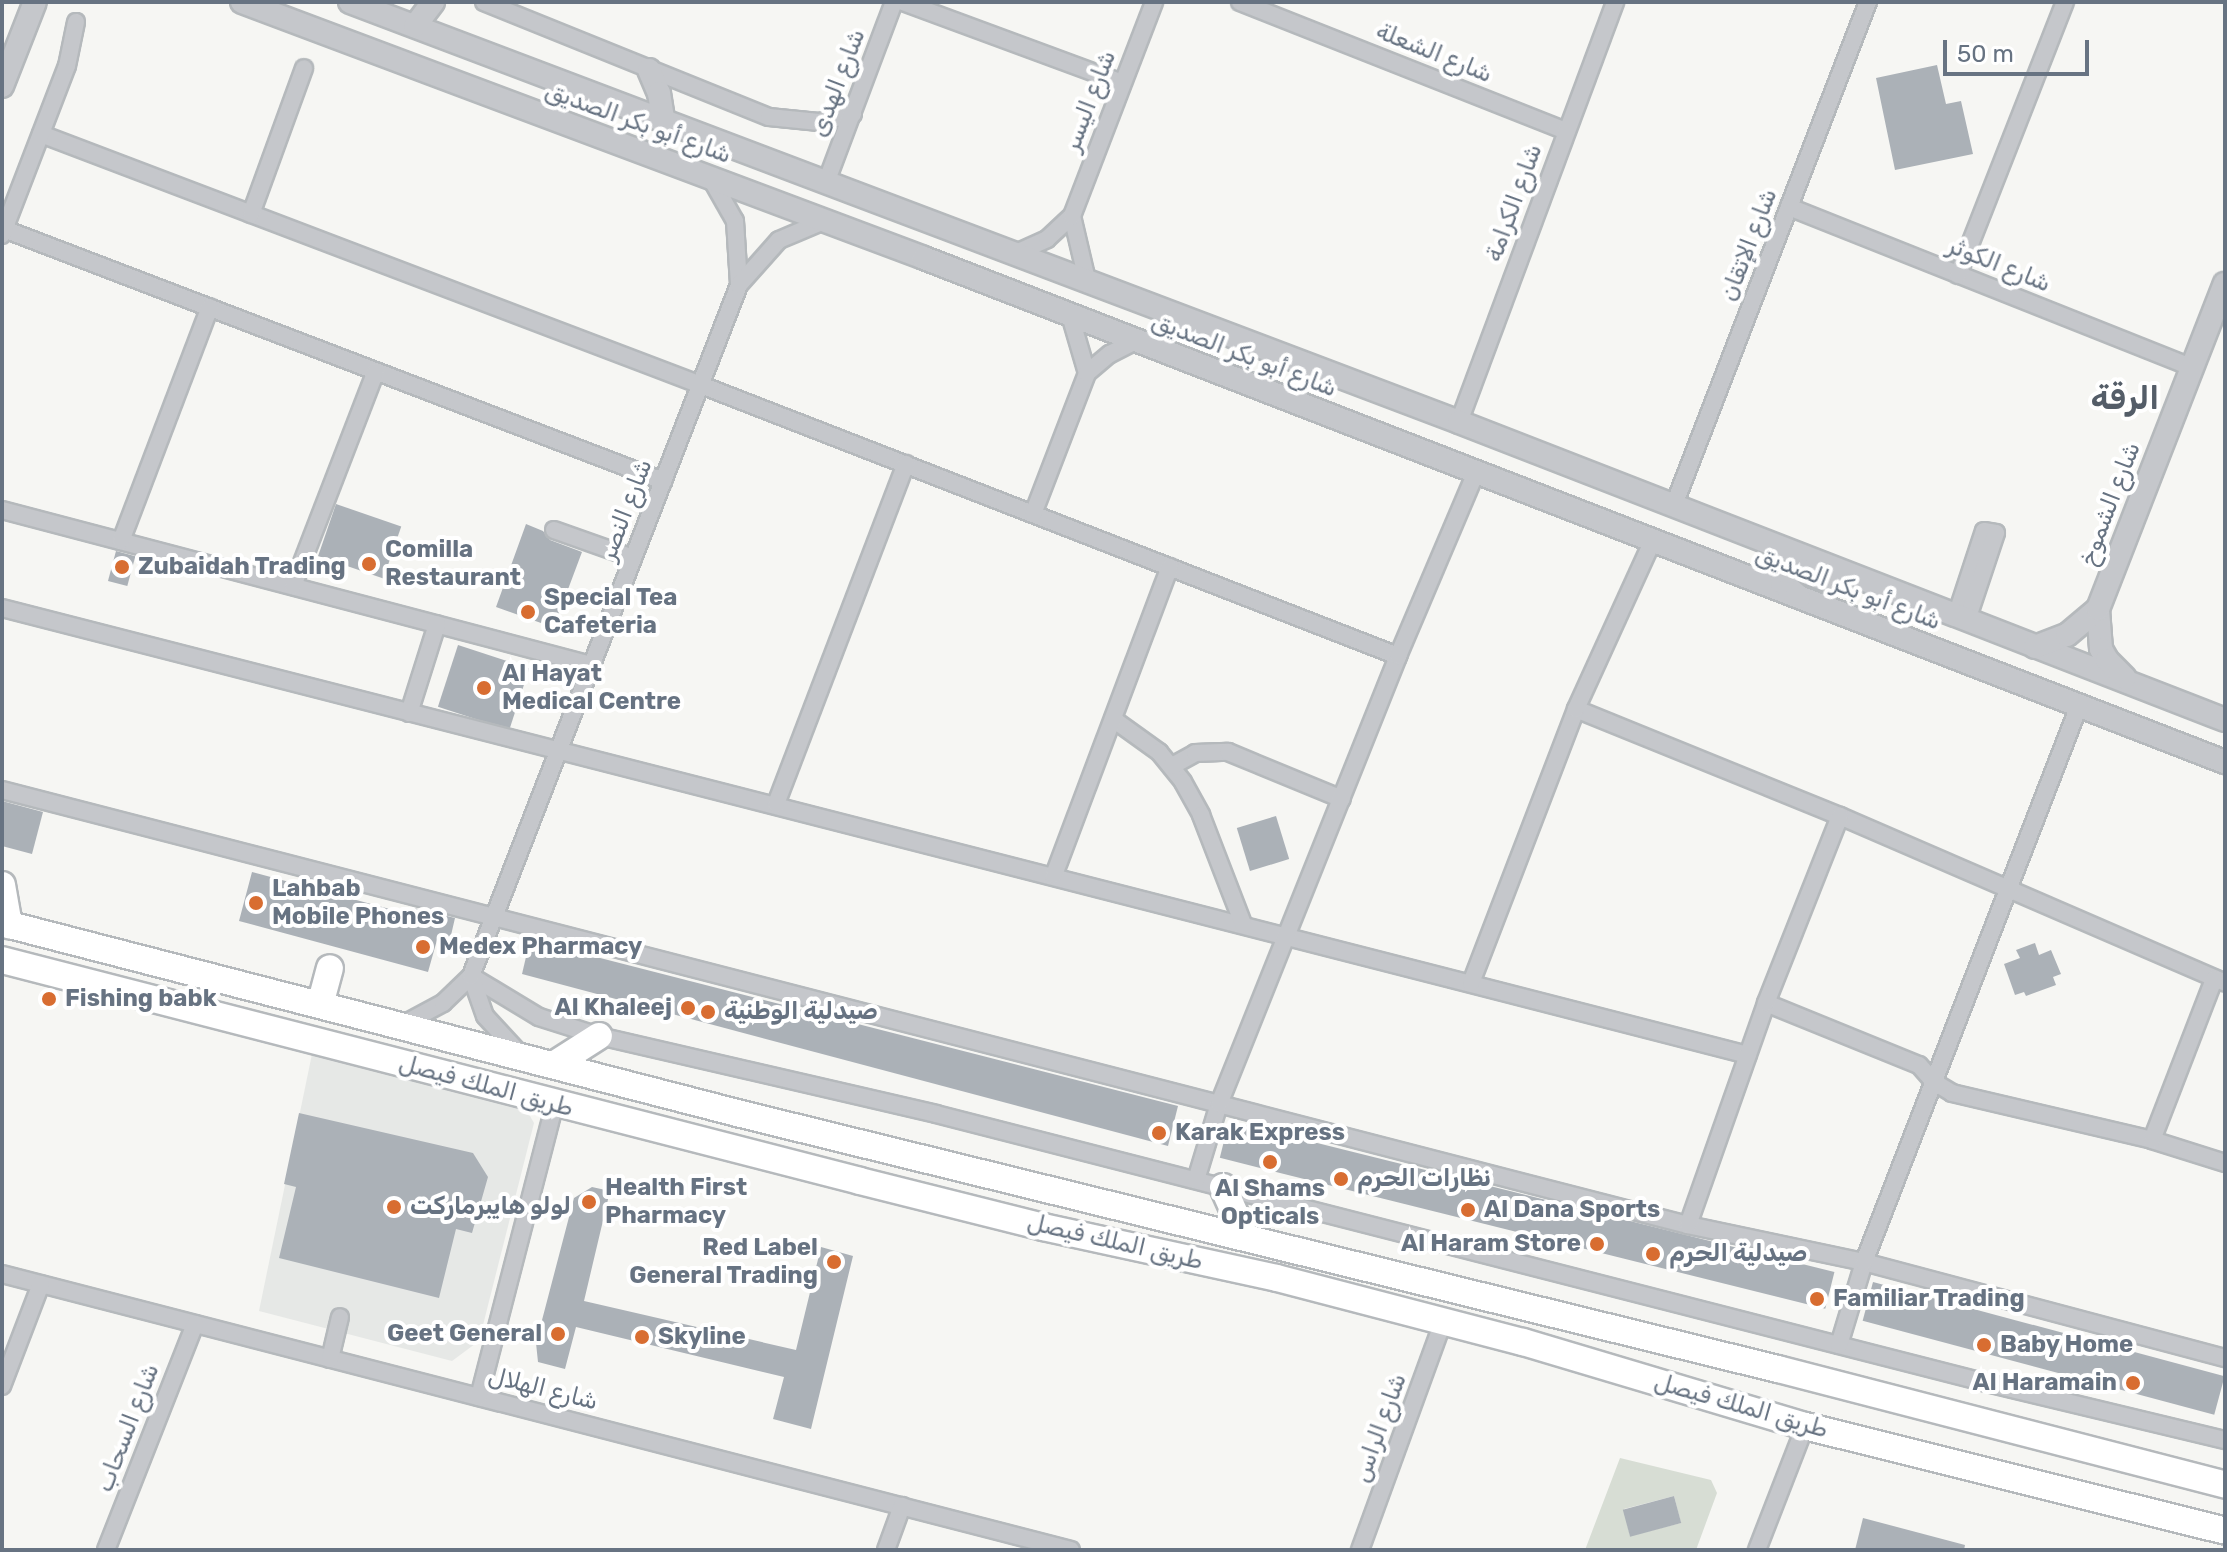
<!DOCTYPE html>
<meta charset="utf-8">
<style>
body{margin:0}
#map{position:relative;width:2227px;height:1552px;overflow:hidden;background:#f6f6f3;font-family:Rubik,Cairo,sans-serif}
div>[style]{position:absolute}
.built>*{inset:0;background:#e6e8e6}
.green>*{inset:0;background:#d7ddd4}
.building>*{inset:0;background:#abb1b7;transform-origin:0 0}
.roads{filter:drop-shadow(2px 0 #b5b9bc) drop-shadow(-2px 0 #b5b9bc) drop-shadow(0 2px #b5b9bc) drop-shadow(0 -2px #b5b9bc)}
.minor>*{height:16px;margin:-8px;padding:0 8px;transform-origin:8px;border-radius:8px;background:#c5c7cb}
.tertiary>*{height:22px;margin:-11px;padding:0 11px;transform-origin:11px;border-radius:11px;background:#c5c7cb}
.primary>*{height:26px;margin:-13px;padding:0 13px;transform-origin:13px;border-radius:13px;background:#fff}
.dots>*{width:22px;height:22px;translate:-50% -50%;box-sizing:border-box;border:4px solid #fff;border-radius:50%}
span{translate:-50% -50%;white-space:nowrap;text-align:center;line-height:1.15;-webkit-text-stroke:8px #fff;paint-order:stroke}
.street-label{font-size:24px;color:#677382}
.poi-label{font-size:24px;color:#677382;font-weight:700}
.left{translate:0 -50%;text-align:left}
.right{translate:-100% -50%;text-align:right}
.district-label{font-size:32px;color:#545d68;font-weight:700}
.frame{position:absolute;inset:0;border:4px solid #677382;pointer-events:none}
.scale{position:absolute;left:1943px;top:40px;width:146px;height:36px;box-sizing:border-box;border:4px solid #677382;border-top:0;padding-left:10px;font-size:24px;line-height:28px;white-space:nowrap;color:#677382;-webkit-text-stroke:6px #fff;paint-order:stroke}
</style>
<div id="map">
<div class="built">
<i style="clip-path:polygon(312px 1054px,519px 1097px,534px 1123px,479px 1341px,452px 1361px,259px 1311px)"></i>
</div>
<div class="green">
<i style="clip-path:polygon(evenodd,1620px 1458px,1711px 1480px,1717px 1493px,1696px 1550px,1585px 1550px,1620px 1458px,1674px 1496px,1681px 1523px,1630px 1536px,1624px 1509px,1674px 1496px)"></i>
</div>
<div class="building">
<i style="clip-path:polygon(1937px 65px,1946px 104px,1961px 101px,1973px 154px,1895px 170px,1876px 78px)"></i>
<i style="left:336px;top:504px;width:69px;height:55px;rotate:19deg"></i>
<i style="clip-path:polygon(526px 524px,543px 531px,550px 540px,582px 552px,558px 616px,541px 623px,496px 607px)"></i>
<i style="left:116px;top:551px;width:20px;height:31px;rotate:15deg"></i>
<i style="left:458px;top:645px;width:75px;height:65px;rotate:18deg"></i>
<i style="clip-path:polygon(2px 801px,43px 812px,32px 854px,2px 846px)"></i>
<i style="left:1276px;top:816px;width:45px;height:41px;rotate:73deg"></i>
<i style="clip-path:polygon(252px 872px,412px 915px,414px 908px,455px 918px,449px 944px,437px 940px,428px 972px,239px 921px)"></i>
<i style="clip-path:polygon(530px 940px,1178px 1106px,1168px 1146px,522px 974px)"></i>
<i style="clip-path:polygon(2035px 943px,2039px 955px,2051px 950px,2061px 974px,2053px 977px,2056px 985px,2026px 996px,2024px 992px,2015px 995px,2004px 964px,2020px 958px,2016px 950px)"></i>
<i style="clip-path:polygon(299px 1113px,473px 1153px,488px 1177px,472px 1233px,456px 1229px,439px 1298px,279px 1258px,296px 1187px,284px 1184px)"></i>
<i style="left:1229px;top:1121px;width:624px;height:38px;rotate:14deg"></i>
<i style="clip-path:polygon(592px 1187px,610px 1191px,584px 1301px,796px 1350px,821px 1247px,853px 1256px,811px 1429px,773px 1419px,784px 1377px,576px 1327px,565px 1369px,538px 1362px,536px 1343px,574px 1198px)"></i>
<i style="left:1873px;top:1282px;width:364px;height:40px;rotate:15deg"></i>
<i style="left:1674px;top:1496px;width:28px;height:53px;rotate:75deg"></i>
<i style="clip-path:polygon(1863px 1518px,1965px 1545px,1964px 1550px,1855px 1550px)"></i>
</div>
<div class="roads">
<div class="minor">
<i style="left:484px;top:2px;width:307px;rotate:22deg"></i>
<i style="left:769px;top:117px;width:50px;rotate:5.7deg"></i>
<i style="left:819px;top:122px;width:35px;rotate:-13deg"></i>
<i style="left:903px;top:2px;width:233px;rotate:20.3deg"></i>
<i style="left:1240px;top:2px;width:351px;rotate:21.6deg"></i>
<i style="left:41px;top:134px;width:706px;rotate:20.82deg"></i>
<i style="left:701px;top:385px;width:748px;rotate:21.25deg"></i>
<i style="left:710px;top:177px;width:51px;rotate:60.4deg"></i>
<i style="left:735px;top:221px;width:64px;rotate:86.4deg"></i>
<i style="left:827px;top:180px;width:190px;rotate:-69.4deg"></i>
<i style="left:1789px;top:207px;width:433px;rotate:21.7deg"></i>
<i style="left:251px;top:214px;width:155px;rotate:-70deg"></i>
<i style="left:1072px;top:216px;width:66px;rotate:76.8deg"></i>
<i style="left:4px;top:229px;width:706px;rotate:20.93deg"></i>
<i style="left:2px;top:235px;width:181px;rotate:-69deg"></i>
<i style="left:67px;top:66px;width:45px;rotate:-78.4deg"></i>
<i style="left:1016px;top:253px;width:34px;rotate:-24deg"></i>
<i style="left:1047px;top:239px;width:34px;rotate:-43deg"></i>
<i style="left:1072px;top:216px;width:229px;rotate:-69deg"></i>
<i style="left:1958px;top:275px;width:293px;rotate:-68.6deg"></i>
<i style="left:1070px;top:315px;width:60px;rotate:73.7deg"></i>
<i style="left:1459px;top:422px;width:448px;rotate:-69.6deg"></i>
<i style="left:1674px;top:505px;width:539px;rotate:-68.91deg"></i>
<i style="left:2px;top:510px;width:609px;rotate:14.74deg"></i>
<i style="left:1033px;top:514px;width:151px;rotate:-69deg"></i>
<i style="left:1087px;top:373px;width:30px;rotate:-40deg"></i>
<i style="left:1110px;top:354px;width:29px;rotate:-27deg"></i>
<i style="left:554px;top:530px;width:84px;rotate:19.5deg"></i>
<i style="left:121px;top:541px;width:250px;rotate:-69.2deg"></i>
<i style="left:293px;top:586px;width:230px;rotate:-68.9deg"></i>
<i style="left:2px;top:608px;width:1802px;rotate:14.36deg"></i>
<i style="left:1956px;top:616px;width:89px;rotate:-71.8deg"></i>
<i style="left:1984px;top:531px;width:12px;rotate:9deg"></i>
<i style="left:1996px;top:533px;width:92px;rotate:108.4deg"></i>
<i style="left:1576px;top:709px;width:285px;rotate:22.1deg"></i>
<i style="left:1840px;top:816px;width:420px;rotate:23.4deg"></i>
<i style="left:409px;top:713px;width:93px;rotate:-72.5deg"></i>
<i style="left:1113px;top:719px;width:57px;rotate:35.7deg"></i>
<i style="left:1159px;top:752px;width:38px;rotate:51deg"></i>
<i style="left:1183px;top:782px;width:38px;rotate:61deg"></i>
<i style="left:1201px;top:815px;width:117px;rotate:68.9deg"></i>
<i style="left:1172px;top:766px;width:26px;rotate:-29deg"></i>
<i style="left:1195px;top:753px;width:33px;rotate:-2deg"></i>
<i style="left:1228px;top:752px;width:123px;rotate:22.4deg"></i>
<i style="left:2px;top:790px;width:1741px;rotate:14.47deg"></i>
<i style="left:1688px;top:1225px;width:180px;rotate:11.9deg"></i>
<i style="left:1864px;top:1262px;width:374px;rotate:14.9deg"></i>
<i style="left:776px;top:804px;width:364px;rotate:-69.1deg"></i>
<i style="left:1054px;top:875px;width:329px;rotate:-69.4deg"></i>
<i style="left:471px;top:976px;width:79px;rotate:31.1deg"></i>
<i style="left:539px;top:1017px;width:63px;rotate:17.6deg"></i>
<i style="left:599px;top:1036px;width:346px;rotate:13deg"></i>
<i style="left:936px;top:1114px;width:1085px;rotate:14.36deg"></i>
<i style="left:1987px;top:1383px;width:245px;rotate:13.5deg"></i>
<i style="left:471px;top:976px;width:42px;rotate:70.7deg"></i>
<i style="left:485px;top:1016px;width:52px;rotate:47.4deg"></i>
<i style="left:1471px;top:983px;width:293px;rotate:-69deg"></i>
<i style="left:1576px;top:709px;width:186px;rotate:-65.5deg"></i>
<i style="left:1766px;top:1003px;width:165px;rotate:22.1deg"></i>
<i style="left:1919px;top:1065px;width:23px;rotate:49deg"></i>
<i style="left:1934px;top:1082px;width:21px;rotate:31deg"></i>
<i style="left:1952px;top:1093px;width:205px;rotate:13.2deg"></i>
<i style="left:2152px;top:1140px;width:77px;rotate:17.5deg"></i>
<i style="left:400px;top:1026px;width:49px;rotate:-28.1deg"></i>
<i style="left:443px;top:1003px;width:39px;rotate:-44deg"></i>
<i style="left:471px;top:976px;width:741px;rotate:-68.8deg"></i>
<i style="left:739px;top:285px;width:60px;rotate:-48.4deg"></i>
<i style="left:779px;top:240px;width:49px;rotate:-22.9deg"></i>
<i style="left:2152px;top:1140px;width:173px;rotate:-68.9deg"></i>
<i style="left:1196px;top:1180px;width:79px;rotate:-73.2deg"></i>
<i style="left:1219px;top:1104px;width:482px;rotate:-68.2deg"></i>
<i style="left:1398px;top:656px;width:200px;rotate:-67deg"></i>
<i style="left:1688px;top:1225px;width:235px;rotate:-70.6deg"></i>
<i style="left:1766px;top:1003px;width:201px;rotate:-68.4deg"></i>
<i style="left:2px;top:1274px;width:1104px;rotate:14.48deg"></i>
<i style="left:1839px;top:1345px;width:87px;rotate:-73.2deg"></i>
<i style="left:1864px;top:1262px;width:596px;rotate:-68.86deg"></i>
<i style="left:330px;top:1359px;width:43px;rotate:-76.6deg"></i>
<i style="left:2px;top:1386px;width:109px;rotate:-69.1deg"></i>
<i style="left:479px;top:1397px;width:303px;rotate:-75.5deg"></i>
<i style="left:106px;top:1550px;width:243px;rotate:-68.5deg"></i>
<i style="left:886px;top:1550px;width:47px;rotate:-70deg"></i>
<i style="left:1360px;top:1550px;width:243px;rotate:-70deg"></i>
<i style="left:1757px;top:1550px;width:133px;rotate:-68.8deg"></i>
</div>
<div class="tertiary">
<i style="left:242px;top:2px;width:728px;rotate:20.57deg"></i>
<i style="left:924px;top:258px;width:1395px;rotate:21.18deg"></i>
<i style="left:350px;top:2px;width:1186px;rotate:20.74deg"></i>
<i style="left:1459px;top:422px;width:822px;rotate:21.26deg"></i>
<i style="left:415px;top:26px;width:30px;rotate:-53deg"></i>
<i style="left:649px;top:70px;width:25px;rotate:67deg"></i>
<i style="left:659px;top:93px;width:26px;rotate:81deg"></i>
<i style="left:2px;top:86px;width:90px;rotate:-68.6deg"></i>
<i style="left:1799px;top:597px;width:23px;rotate:-139deg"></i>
<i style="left:1782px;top:582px;width:11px;rotate:-63deg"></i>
<i style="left:1787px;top:572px;width:13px;rotate:-9deg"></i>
<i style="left:1800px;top:570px;width:26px;rotate:21deg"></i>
<i style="left:2098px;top:609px;width:40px;rotate:85.7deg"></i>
<i style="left:2101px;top:649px;width:13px;rotate:61deg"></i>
<i style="left:2107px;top:660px;width:25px;rotate:45deg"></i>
<i style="left:2035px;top:647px;width:34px;rotate:-21deg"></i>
<i style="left:2067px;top:635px;width:40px;rotate:-40deg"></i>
<i style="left:2098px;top:609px;width:349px;rotate:-68.7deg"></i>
</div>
<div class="primary">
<i style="left:2px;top:885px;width:41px;rotate:80.1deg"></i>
<i style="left:2px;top:923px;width:759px;rotate:14.49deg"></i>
<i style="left:737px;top:1113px;width:1072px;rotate:13.82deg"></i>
<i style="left:1778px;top:1369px;width:462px;rotate:14.5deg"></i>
<i style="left:2px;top:960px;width:886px;rotate:14.44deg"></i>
<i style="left:860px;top:1181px;width:189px;rotate:14.1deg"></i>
<i style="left:1043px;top:1227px;width:239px;rotate:12.3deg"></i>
<i style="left:1277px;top:1278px;width:254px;rotate:14.6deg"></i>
<i style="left:1523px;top:1342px;width:294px;rotate:16.6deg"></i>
<i style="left:1805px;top:1426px;width:433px;rotate:14deg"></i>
<i style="left:320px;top:1005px;width:38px;rotate:-75deg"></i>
<i style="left:555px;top:1064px;width:52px;rotate:-32.5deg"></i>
<i style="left:1223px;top:1187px;width:54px;rotate:65.8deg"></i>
</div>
</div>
<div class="dots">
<i style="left:369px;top:564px;background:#d86d31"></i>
<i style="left:122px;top:567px;background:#d86d31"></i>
<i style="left:528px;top:612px;background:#d86d31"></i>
<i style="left:484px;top:688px;background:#d86d31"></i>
<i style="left:256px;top:903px;background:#d86d31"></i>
<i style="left:423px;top:947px;background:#d86d31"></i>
<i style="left:49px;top:999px;background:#d86d31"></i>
<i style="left:688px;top:1008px;background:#d86d31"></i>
<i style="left:708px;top:1012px;background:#d86d31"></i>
<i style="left:1159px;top:1133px;background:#d86d31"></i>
<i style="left:1270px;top:1162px;background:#d86d31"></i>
<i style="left:1341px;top:1179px;background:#d86d31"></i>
<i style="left:589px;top:1202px;background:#d86d31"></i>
<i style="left:394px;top:1207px;background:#d86d31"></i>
<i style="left:1468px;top:1210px;background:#d86d31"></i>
<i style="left:1597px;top:1244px;background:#d86d31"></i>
<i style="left:1653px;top:1254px;background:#d86d31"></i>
<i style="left:834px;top:1262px;background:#d86d31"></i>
<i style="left:1817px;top:1299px;background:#d86d31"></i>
<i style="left:558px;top:1334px;background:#d86d31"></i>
<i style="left:642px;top:1337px;background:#d86d31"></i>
<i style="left:1984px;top:1345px;background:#d86d31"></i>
<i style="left:2133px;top:1383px;background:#d86d31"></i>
</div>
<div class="street-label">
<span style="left:1434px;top:53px;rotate:22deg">شارع الشعلة</span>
<span style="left:838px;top:83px;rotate:-69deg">شارع الهدى</span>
<span style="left:1090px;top:101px;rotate:-69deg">شارع اليسر</span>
<span style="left:638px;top:123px;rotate:20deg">شارع أبو بكر الصديق</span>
<span style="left:1514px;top:203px;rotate:-70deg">شارع الكرامة</span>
<span style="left:1749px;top:245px;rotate:-69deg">شارع الإتقان</span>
<span style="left:1999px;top:265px;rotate:22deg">شارع الكوثر</span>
<span style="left:1244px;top:355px;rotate:21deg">شارع أبو بكر الصديق</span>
<span style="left:2110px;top:504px;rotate:-69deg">شارع الشموخ</span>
<span style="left:626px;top:510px;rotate:-69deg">شارع النصر</span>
<span style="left:1848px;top:588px;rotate:21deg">شارع أبو بكر الصديق</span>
<span style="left:486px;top:1086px;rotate:15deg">طريق الملك فيصل</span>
<span style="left:1115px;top:1242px;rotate:13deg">طريق الملك فيصل</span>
<span style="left:543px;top:1389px;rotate:14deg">شارع الهلال</span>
<span style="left:1741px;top:1406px;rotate:16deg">طريق الملك فيصل</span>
<span style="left:128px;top:1428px;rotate:-69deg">شارع السحاب</span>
<span style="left:1380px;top:1428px;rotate:-70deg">شارع الراس</span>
</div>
<div class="poi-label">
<span class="left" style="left:385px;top:564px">Comilla<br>Restaurant</span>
<span class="left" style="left:138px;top:567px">Zubaidah Trading</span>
<span class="left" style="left:544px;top:612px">Special Tea<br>Cafeteria</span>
<span class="left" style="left:502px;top:688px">Al Hayat<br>Medical Centre</span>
<span class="left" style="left:272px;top:903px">Lahbab<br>Mobile Phones</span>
<span class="left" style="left:439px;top:947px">Medex Pharmacy</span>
<span class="left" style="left:65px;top:999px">Fishing babk</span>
<span class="right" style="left:672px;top:1008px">Al Khaleej</span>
<span class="left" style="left:724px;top:1012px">صيدلية الوطنية</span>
<span class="left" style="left:1175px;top:1133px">Karak Express</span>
<span class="left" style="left:1357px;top:1179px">نظارات الحرم</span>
<span class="left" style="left:605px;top:1202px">Health First<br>Pharmacy</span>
<span style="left:1270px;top:1203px">Al Shams<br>Opticals</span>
<span class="left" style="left:410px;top:1207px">لولو هايبرماركت</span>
<span class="left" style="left:1484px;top:1210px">Al Dana Sports</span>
<span class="right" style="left:1581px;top:1244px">Al Haram Store</span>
<span class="right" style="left:818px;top:1262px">Red Label<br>General Trading</span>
<span class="left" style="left:1669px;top:1254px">صيدلية الحرم</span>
<span class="left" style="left:1833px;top:1299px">Familiar Trading</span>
<span class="right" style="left:542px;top:1334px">Geet General</span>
<span class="left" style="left:658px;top:1337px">Skyline</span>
<span class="left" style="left:2000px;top:1345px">Baby Home</span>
<span class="right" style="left:2117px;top:1383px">Al Haramain</span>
</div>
<div class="district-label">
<span style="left:2125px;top:398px">الرقة</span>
</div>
<div class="frame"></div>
<div class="scale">50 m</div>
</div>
